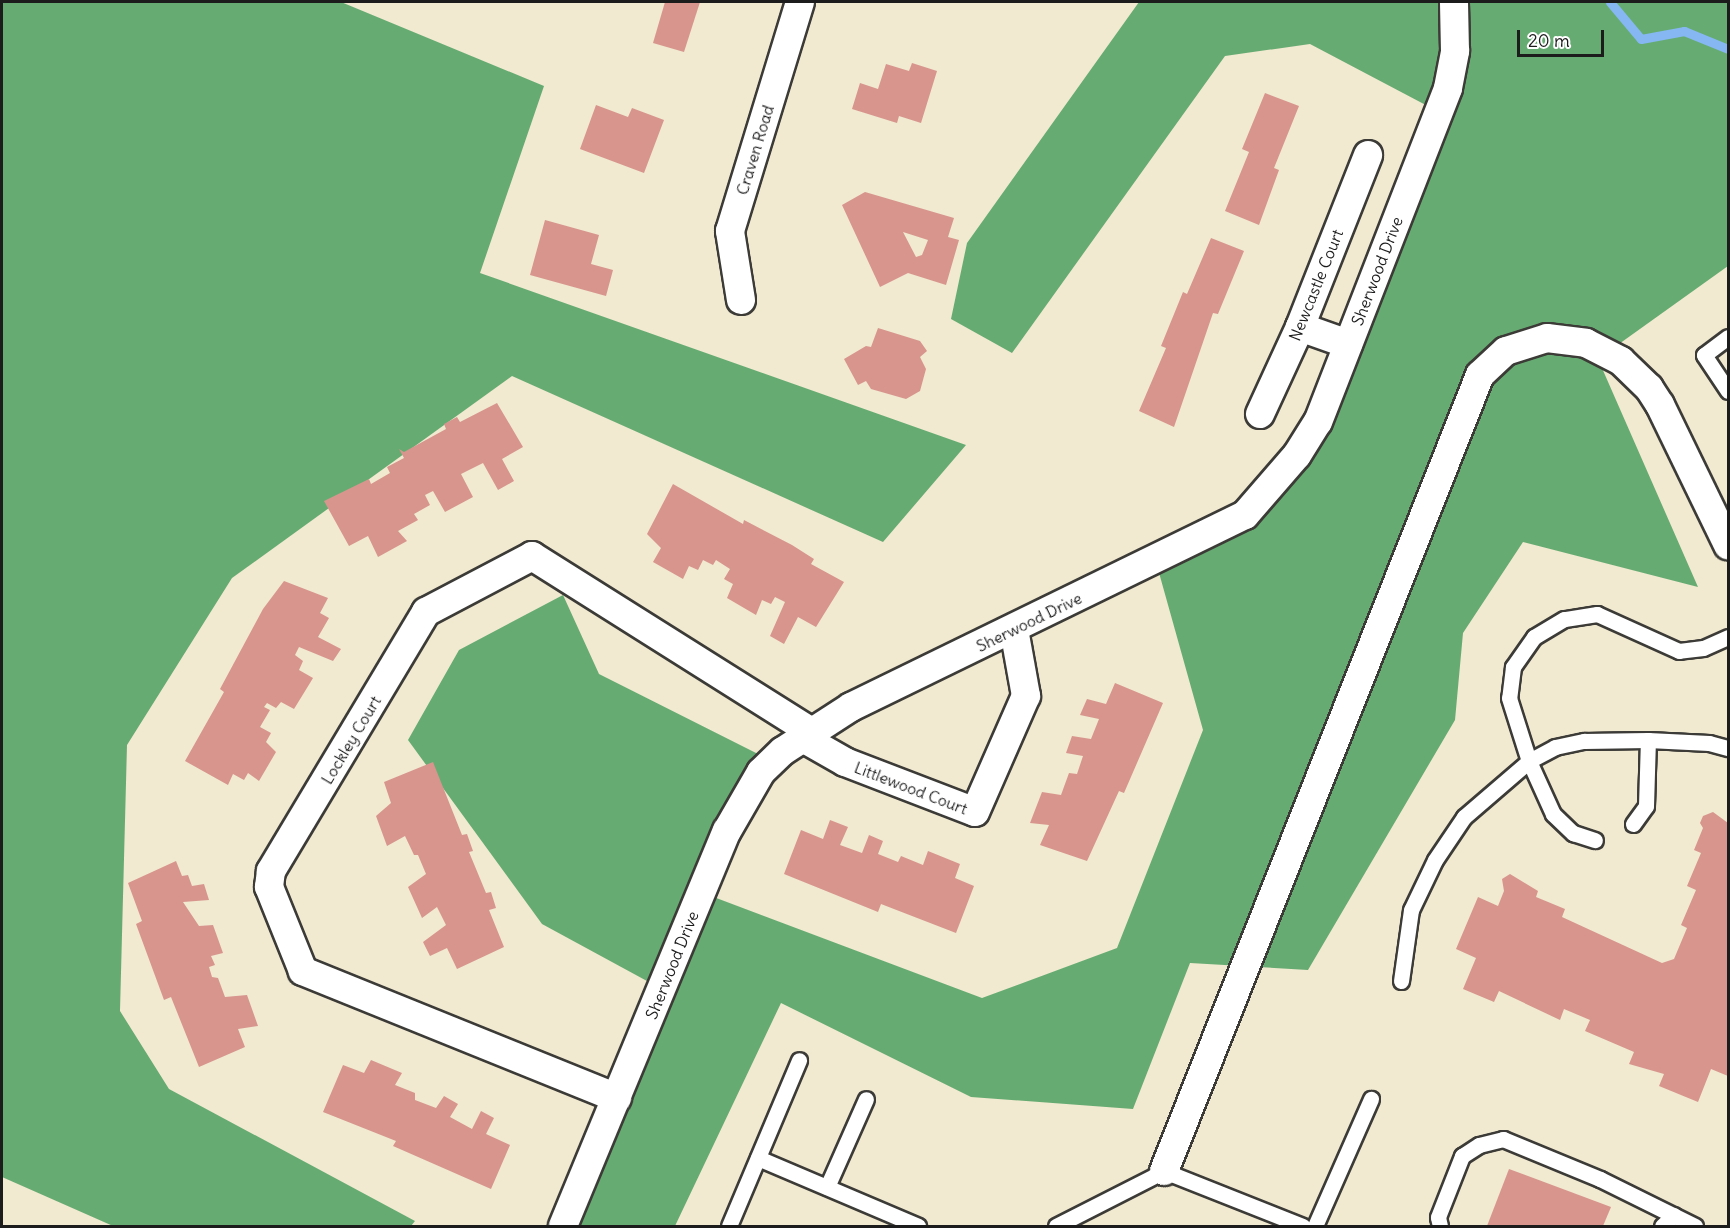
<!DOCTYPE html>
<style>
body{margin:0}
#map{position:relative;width:1730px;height:1228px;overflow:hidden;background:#f1e9d0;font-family:Delius,sans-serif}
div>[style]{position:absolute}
.forest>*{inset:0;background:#66ac72}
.stream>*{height:9px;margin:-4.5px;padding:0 4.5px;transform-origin:4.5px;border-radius:4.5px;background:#86b7f2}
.building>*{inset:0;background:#d7958e}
.roads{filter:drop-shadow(2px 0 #3c3b37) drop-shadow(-2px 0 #3c3b37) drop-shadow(0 2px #3c3b37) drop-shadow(0 -2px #3c3b37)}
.service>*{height:15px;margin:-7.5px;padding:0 7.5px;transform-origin:7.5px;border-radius:7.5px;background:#fff}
.minor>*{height:28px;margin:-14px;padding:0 14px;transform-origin:14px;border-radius:14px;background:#fff}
span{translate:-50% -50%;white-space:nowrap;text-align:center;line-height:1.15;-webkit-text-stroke:4.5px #fff;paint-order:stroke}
.street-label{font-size:16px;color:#1c1c1c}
.frame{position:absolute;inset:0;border:3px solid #1c1c1c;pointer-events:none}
.scale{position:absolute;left:1517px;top:30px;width:87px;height:27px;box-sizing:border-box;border:3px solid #1c1c1c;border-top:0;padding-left:8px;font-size:18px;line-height:21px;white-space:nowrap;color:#1c1c1c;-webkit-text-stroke:4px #fff;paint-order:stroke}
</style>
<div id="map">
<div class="forest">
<i style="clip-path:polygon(2px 2px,341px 2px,544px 86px,480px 273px,966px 445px,883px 542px,512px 376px,232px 578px,127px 745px,120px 1011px,169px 1089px,415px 1221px,411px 1226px,113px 1226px,2px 1177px)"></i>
<i style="clip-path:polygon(1139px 2px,1728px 2px,1728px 266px,1598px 359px,1698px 587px,1523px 542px,1463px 633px,1455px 720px,1308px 970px,1190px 963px,1133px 1109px,971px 1097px,781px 1003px,675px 1226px,554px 1226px,658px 987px,542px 924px,408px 740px,459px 650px,563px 595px,599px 674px,766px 758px,703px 893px,982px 998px,1117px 948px,1203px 730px,1156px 562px,1282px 477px,1439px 112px,1310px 44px,1225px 56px,1012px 353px,951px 319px,967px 243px)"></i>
</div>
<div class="stream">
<i style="left:1610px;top:2px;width:48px;rotate:50deg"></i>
<i style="left:1641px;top:39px;width:44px;rotate:-10.5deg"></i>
<i style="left:1684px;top:31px;width:48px;rotate:22.2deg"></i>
</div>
<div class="building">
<i style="clip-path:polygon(665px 2px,700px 2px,684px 52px,653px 43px)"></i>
<i style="clip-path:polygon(912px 63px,937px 71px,921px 123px,899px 116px,897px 123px,852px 109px,860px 83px,878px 89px,886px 64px,909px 71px)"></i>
<i style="clip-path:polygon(1265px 93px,1299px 106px,1274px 168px,1279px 170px,1259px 225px,1225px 211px,1249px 152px,1242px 149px)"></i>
<i style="clip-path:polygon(596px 105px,628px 117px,632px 108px,664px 120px,644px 173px,580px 149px)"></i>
<i style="clip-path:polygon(evenodd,865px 192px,954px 218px,948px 237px,959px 240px,946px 285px,908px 273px,880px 287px,842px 205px,865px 192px,903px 232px,928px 240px,922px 255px,916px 257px,903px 232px)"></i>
<i style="clip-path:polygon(545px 220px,599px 235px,591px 264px,613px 270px,606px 296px,530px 275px)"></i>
<i style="clip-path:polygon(1211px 238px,1244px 251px,1218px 314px,1213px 313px,1174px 427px,1139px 411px,1166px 348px,1161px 346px,1183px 292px,1187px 294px)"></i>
<i style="clip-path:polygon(878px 328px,920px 341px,927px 351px,920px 357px,926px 369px,920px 391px,906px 399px,871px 389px,866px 381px,858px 385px,844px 359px,866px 346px,871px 347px)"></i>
<i style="clip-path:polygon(497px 403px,523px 447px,502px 459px,514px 481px,498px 490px,483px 463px,461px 474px,473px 497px,445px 512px,433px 491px,425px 495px,430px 505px,414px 514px,418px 520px,398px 531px,407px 541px,378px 557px,368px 536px,349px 546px,324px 501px,369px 479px,371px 484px,390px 473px,387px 467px,404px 458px,399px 449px,404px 452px,446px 429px,444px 424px,457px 417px,460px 422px)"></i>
<i style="clip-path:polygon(673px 484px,743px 524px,744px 520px,792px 545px,814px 559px,811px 564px,844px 582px,816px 627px,798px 617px,784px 644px,770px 636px,785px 602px,775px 597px,771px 604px,762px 600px,756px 615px,727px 598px,733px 584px,724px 579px,730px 569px,716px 560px,713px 565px,703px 560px,698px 570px,689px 566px,683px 579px,653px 562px,661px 548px,647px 534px)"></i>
<i style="clip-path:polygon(284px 581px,328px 598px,320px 613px,329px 618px,318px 637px,341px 649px,333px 661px,299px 647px,295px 655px,303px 661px,299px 670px,313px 678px,310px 683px,294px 709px,281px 702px,276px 708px,267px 703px,264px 707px,270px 710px,260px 727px,271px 733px,266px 742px,276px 752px,259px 781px,248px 773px,244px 780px,233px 774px,228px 785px,185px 761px,224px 692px,220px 689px,263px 609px)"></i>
<i style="clip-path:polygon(1115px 683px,1163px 703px,1124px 793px,1119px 791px,1087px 861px,1040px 845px,1049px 825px,1030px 823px,1042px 792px,1061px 795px,1069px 773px,1077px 774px,1083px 756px,1066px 753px,1072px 736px,1091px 739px,1099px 719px,1080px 715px,1087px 699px,1106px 704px)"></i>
<i style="clip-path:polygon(433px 762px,462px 835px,467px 834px,473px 851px,469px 852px,486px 893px,491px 892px,496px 908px,489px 910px,504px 947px,457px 969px,447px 948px,430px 956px,423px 942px,446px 925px,437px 907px,422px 918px,408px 887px,426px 874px,418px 855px,414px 855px,405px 836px,387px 846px,376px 816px,391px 803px,384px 782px)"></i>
<i style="clip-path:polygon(1713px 812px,1728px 823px,1728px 1076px,1711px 1069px,1698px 1102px,1659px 1086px,1664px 1074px,1629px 1064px,1634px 1052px,1585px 1031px,1590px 1020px,1564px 1009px,1560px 1020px,1499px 991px,1494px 1002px,1463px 989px,1476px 958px,1456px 949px,1478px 897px,1498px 906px,1504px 891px,1502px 879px,1510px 874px,1538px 891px,1536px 897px,1565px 909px,1562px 917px,1662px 963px,1674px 959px,1687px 928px,1681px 925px,1696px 890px,1687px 886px,1701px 853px,1694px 850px,1703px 828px,1700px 823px,1703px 816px)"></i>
<i style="clip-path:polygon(830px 820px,848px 827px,840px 845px,862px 853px,869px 835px,883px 841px,878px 854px,898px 862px,901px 856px,923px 865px,928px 851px,960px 864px,955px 878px,974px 886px,956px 933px,881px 904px,878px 912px,784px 874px,801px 830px,823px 839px)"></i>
<i style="clip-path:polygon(176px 861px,182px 876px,188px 875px,192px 886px,204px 884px,209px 900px,183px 902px,199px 926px,213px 925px,223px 953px,211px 956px,215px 965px,209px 967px,212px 977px,218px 978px,225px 997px,247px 995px,258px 1026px,238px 1029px,245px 1047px,199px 1067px,171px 997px,164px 1000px,136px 924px,142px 921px,128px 883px)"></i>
<i style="clip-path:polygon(371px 1060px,402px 1073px,395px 1085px,415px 1093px,415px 1100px,436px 1108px,444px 1096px,458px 1104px,450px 1117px,472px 1129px,481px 1111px,494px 1118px,486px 1134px,510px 1145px,491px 1189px,393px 1146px,396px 1141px,323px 1112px,343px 1065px,364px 1073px)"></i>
<i style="clip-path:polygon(1509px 1169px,1611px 1207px,1603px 1226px,1487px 1226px)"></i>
</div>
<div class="roads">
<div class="service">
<i style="left:1728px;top:337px;width:30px;rotate:143deg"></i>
<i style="left:1704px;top:355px;width:43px;rotate:56.3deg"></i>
<i style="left:1728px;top:637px;width:27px;rotate:156deg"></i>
<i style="left:1703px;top:648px;width:24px;rotate:173deg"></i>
<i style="left:1679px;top:651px;width:90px;rotate:-155.7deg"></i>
<i style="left:1597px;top:614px;width:33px;rotate:171deg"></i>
<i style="left:1564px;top:619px;width:35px;rotate:149deg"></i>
<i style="left:1534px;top:637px;width:37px;rotate:125deg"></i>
<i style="left:1513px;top:667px;width:31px;rotate:97deg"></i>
<i style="left:1509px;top:698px;width:66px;rotate:72.4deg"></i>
<i style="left:1529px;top:761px;width:30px;rotate:-28deg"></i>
<i style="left:1555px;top:747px;width:30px;rotate:-12deg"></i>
<i style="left:1584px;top:741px;width:64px;rotate:-0.9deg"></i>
<i style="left:1648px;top:740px;width:61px;rotate:2.8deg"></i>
<i style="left:1709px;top:743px;width:20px;rotate:15deg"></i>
<i style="left:1633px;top:824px;width:22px;rotate:-54deg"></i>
<i style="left:1646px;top:806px;width:66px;rotate:-88.3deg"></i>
<i style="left:1401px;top:981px;width:72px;rotate:-82deg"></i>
<i style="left:1411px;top:910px;width:55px;rotate:-64.4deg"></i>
<i style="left:1435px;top:860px;width:52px;rotate:-56deg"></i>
<i style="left:1464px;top:817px;width:86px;rotate:-40.7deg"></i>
<i style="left:1529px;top:761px;width:58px;rotate:65.6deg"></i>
<i style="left:1553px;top:814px;width:28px;rotate:44deg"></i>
<i style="left:1573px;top:833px;width:23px;rotate:18deg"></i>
<i style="left:758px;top:1158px;width:174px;rotate:23deg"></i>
<i style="left:827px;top:1187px;width:96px;rotate:-66.1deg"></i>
<i style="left:729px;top:1226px;width:180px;rotate:-67.1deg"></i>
<i style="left:1056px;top:1226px;width:121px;rotate:-27deg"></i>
<i style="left:1164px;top:1171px;width:149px;rotate:21.6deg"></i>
<i style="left:1315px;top:1226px;width:139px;rotate:-66.2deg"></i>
<i style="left:1440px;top:1226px;width:9px;rotate:-103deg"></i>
<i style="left:1438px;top:1217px;width:66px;rotate:-68.5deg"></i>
<i style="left:1462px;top:1156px;width:20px;rotate:-33deg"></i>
<i style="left:1479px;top:1145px;width:25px;rotate:-14deg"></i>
<i style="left:1503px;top:1139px;width:105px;rotate:22.4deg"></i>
<i style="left:1600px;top:1179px;width:106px;rotate:26.3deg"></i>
<i style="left:1662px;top:1226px;width:16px;rotate:-43deg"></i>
</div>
<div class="minor">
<i style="left:741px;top:300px;width:70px;rotate:-99.1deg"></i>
<i style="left:730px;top:231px;width:239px;rotate:-73deg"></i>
<i style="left:1300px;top:327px;width:51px;rotate:19.5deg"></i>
<i style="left:1260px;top:414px;width:96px;rotate:-65.3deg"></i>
<i style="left:1300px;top:327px;width:185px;rotate:-68.4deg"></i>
<i style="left:803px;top:738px;width:48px;rotate:29.7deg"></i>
<i style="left:845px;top:762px;width:139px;rotate:21deg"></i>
<i style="left:975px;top:812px;width:127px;rotate:-66.3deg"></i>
<i style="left:1026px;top:696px;width:68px;rotate:-100.2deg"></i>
<i style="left:617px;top:1098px;width:339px;rotate:-158deg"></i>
<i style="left:303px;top:971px;width:91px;rotate:-112deg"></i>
<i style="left:269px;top:887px;width:16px;rotate:-83deg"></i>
<i style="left:271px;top:871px;width:302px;rotate:-59.1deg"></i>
<i style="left:426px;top:612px;width:120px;rotate:-27.8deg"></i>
<i style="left:532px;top:556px;width:330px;rotate:32.2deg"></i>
<i style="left:1164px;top:1171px;width:856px;rotate:-68.35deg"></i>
<i style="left:1480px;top:375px;width:35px;rotate:-43deg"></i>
<i style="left:1506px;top:351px;width:43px;rotate:-17.6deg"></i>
<i style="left:1547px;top:338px;width:39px;rotate:7deg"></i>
<i style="left:1586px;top:343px;width:39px;rotate:27deg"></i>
<i style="left:1621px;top:361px;width:39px;rotate:44deg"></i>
<i style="left:1649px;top:388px;width:20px;rotate:57deg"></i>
<i style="left:1660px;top:405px;width:156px;rotate:64.1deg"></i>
<i style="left:563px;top:1226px;width:428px;rotate:-67.5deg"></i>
<i style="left:727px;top:831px;width:68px;rotate:-60deg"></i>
<i style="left:761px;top:772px;width:30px;rotate:-44deg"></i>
<i style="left:783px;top:751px;width:81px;rotate:-32.9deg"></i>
<i style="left:851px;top:707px;width:438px;rotate:-26deg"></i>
<i style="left:1245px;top:515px;width:79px;rotate:-49.1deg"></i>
<i style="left:1297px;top:455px;width:39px;rotate:-58deg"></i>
<i style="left:1318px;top:422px;width:358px;rotate:-68.7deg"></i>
<i style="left:1448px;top:88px;width:38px;rotate:-79deg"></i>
<i style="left:1455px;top:51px;width:49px;rotate:-91.2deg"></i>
</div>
</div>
<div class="street-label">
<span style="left:755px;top:150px;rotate:-73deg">Craven Road</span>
<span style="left:1377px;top:271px;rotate:-69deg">Sherwood Drive</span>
<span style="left:1316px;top:285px;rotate:-68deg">Newcastle Court</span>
<span style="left:1029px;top:622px;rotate:-26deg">Sherwood Drive</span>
<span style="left:351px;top:740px;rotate:-59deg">Lockley Court</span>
<span style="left:911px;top:788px;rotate:21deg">Littlewood Court</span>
<span style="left:672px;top:965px;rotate:-68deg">Sherwood Drive</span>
</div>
<div class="frame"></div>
<div class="scale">20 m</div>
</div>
